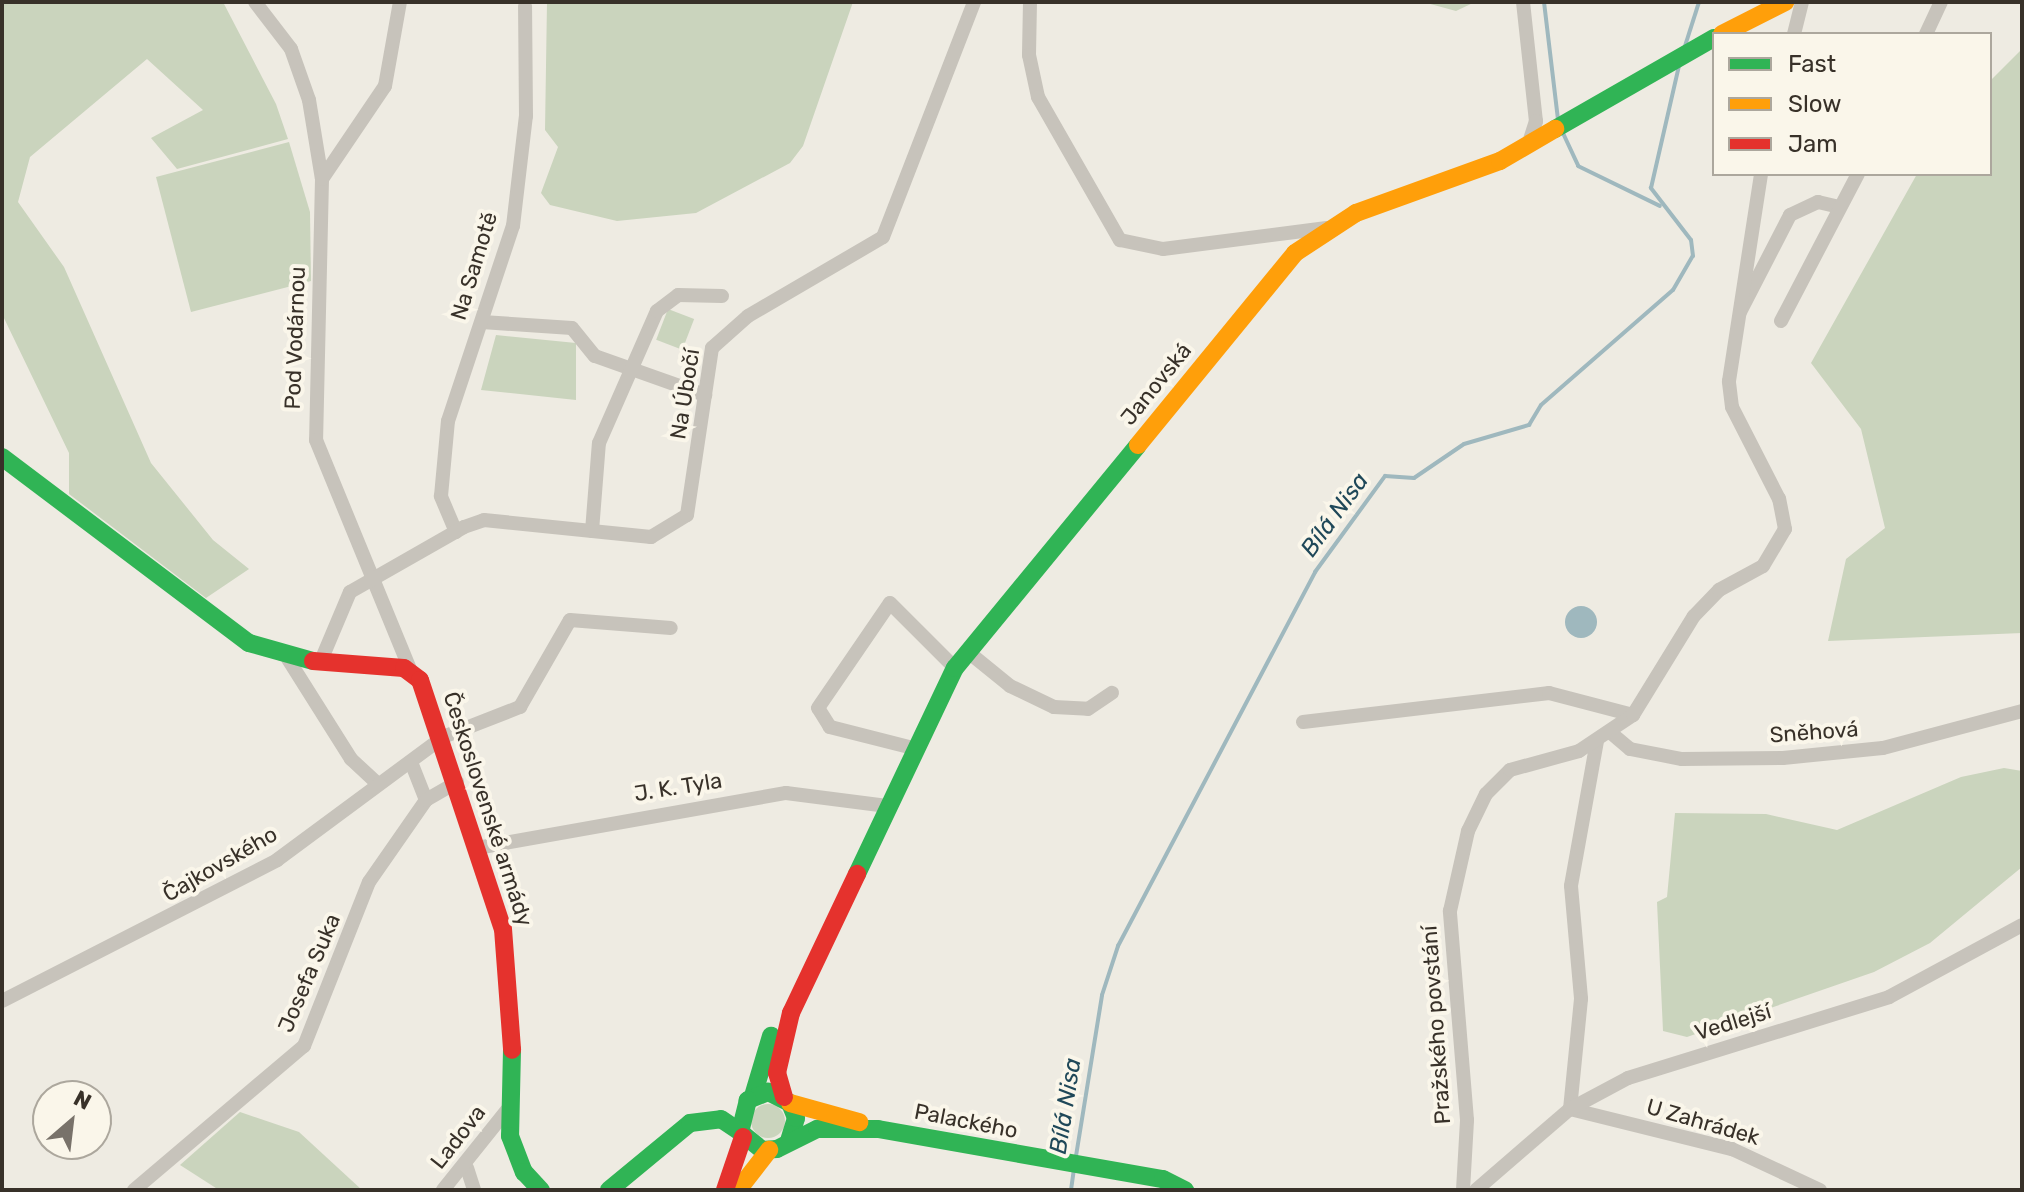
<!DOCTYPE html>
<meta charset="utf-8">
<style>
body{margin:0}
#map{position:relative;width:2024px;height:1192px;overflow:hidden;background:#eeebe2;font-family:Rubik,sans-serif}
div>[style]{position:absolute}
.green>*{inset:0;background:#cad4bd;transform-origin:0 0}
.round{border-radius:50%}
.water>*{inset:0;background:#9fb8be}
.stream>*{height:4px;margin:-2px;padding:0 2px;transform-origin:2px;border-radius:2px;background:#9fb8be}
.street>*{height:14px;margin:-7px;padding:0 7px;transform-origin:7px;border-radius:7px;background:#c7c3bb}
.fast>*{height:18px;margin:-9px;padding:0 9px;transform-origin:9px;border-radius:9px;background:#30b455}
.slow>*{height:18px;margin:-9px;padding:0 9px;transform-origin:9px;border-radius:9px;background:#ff9f0a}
.jam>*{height:18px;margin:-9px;padding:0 9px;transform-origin:9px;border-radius:9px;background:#e5322d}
span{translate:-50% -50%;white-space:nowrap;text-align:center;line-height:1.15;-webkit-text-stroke:8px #faf6ea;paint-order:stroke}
.street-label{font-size:22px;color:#383129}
.water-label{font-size:24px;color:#1f4859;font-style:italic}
.frame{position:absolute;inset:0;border:4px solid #383129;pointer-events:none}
.legend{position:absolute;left:1712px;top:32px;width:280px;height:144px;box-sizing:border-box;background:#faf6ea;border:2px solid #aca79d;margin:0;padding:10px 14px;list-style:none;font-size:24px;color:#383129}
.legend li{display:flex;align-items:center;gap:16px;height:40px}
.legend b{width:40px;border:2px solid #aca79d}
.north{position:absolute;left:32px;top:1080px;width:80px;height:80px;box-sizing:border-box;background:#faf6ea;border:2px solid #aca79d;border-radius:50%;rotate:28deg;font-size:22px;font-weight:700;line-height:32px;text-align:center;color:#383129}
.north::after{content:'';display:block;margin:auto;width:28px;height:36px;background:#78726a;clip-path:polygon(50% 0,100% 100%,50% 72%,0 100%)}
</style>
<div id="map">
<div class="green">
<i style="clip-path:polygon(2px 2px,223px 2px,276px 104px,288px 139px,177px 169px,151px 138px,203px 110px,147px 59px,30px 157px,18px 202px,64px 267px,151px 463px,213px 540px,249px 569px,206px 598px,69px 494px,69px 453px,2px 314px)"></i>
<i style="clip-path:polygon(547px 2px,853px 2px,803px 146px,790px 163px,696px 213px,617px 221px,550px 205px,541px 193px,558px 147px,545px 130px)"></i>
<i style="clip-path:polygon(1423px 2px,1475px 2px,1456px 11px)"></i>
<i style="clip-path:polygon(2022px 49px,2022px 633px,1828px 641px,1846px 559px,1885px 528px,1861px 429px,1811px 363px,1917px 174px,1990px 174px,1990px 81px)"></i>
<i style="clip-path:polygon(289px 142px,310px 212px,311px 281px,191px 312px,156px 177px)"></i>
<i style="left:668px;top:309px;width:28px;height:33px;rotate:21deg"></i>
<i style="clip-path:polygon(496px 335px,576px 343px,576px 400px,481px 390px)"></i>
<i style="clip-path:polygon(2004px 768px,2022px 771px,2022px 867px,1930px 943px,1874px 972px,1687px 1037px,1663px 1031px,1657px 902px,1667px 897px,1675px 813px,1766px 814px,1837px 830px,1961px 777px)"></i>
<i class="round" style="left:751px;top:1104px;width:34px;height:34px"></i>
<i style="clip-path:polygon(240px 1112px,299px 1132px,362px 1190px,219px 1190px,180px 1165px)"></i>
</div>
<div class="water">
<i class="round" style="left:1565px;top:606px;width:32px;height:32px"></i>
</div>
<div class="stream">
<i style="left:1544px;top:2px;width:118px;rotate:83.2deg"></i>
<i style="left:1685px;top:46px;width:46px;rotate:-72.3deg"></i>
<i style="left:1562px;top:131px;width:38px;rotate:65deg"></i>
<i style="left:1578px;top:166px;width:91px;rotate:26deg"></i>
<i style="left:1076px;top:1156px;width:163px;rotate:-80.8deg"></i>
<i style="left:1102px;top:995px;width:52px;rotate:-71.9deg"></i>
<i style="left:1118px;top:946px;width:423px;rotate:-62.2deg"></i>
<i style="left:1315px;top:572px;width:119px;rotate:-53.9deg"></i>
<i style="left:1385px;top:476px;width:29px;rotate:4deg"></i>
<i style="left:1414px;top:478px;width:60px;rotate:-34.2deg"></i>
<i style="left:1464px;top:444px;width:68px;rotate:-16.3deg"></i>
<i style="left:1529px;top:425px;width:23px;rotate:-59deg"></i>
<i style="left:1541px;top:405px;width:175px;rotate:-41.1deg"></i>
<i style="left:1673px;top:290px;width:39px;rotate:-60deg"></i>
<i style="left:1693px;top:256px;width:16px;rotate:-97deg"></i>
<i style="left:1691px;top:240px;width:66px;rotate:-127.6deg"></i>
<i style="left:1651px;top:188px;width:125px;rotate:-77.1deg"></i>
<i style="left:1071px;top:1190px;width:21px;rotate:-82deg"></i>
</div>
<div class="street">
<i style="left:255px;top:2px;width:59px;rotate:52.5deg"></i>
<i style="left:291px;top:49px;width:54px;rotate:70.6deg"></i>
<i style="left:309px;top:100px;width:80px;rotate:80.7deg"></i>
<i style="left:322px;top:179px;width:261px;rotate:91.3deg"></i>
<i style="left:316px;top:440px;width:251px;rotate:67.7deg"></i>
<i style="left:1030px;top:2px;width:53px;rotate:91.1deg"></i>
<i style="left:1029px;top:55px;width:43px;rotate:77.9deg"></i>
<i style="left:1038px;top:97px;width:165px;rotate:60.2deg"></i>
<i style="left:1120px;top:240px;width:44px;rotate:11.8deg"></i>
<i style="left:1163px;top:249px;width:165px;rotate:-7.3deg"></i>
<i style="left:1523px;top:2px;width:120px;rotate:83.8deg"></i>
<i style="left:1536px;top:121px;width:19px;rotate:108deg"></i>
<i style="left:1794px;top:34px;width:33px;rotate:-76deg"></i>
<i style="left:1926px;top:34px;width:35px;rotate:-65deg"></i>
<i style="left:322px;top:179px;width:112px;rotate:-55.9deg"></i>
<i style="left:385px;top:86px;width:85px;rotate:-79.9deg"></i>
<i style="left:1740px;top:312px;width:109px;rotate:-62.7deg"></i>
<i style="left:1790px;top:215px;width:31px;rotate:-25deg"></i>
<i style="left:1818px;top:202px;width:22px;rotate:13deg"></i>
<i style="left:1781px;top:321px;width:166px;rotate:-62.4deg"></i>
<i style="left:482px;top:322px;width:90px;rotate:3.8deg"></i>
<i style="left:572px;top:328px;width:36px;rotate:51deg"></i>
<i style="left:595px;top:356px;width:117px;rotate:19.5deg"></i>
<i style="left:592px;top:531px;width:88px;rotate:-85.5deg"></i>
<i style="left:599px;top:443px;width:144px;rotate:-66.3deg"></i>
<i style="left:657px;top:311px;width:26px;rotate:-37deg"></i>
<i style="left:678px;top:295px;width:44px;rotate:1.3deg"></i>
<i style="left:456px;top:532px;width:39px;rotate:-113deg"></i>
<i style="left:441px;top:496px;width:75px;rotate:-84.7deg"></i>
<i style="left:448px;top:421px;width:206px;rotate:-71.6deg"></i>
<i style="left:513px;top:226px;width:111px;rotate:-83.3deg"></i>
<i style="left:526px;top:116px;width:110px;rotate:-90.5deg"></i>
<i style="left:967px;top:651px;width:55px;rotate:39.1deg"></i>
<i style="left:1010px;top:686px;width:49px;rotate:25.5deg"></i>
<i style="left:1054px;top:707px;width:34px;rotate:3deg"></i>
<i style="left:1088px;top:709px;width:29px;rotate:-34deg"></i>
<i style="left:288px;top:659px;width:118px;rotate:57.8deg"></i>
<i style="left:351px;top:759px;width:37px;rotate:43deg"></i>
<i style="left:320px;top:663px;width:77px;rotate:-67.1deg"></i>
<i style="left:350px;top:592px;width:131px;rotate:-29.7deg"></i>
<i style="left:464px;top:527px;width:21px;rotate:-19deg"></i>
<i style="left:484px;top:520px;width:168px;rotate:5.8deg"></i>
<i style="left:651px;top:537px;width:42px;rotate:-31.4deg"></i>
<i style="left:687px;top:515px;width:169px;rotate:-81.5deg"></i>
<i style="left:712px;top:348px;width:48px;rotate:-41.6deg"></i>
<i style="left:748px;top:316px;width:156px;rotate:-30.3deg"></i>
<i style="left:883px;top:237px;width:252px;rotate:-68.8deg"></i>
<i style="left:1303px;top:722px;width:248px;rotate:-6.7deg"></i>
<i style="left:1549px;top:693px;width:87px;rotate:14.7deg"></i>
<i style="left:1611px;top:733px;width:25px;rotate:40deg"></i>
<i style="left:1630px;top:749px;width:53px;rotate:10.9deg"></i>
<i style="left:1682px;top:759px;width:101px;rotate:-0.6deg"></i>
<i style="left:1783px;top:758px;width:100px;rotate:-5.7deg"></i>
<i style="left:1883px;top:748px;width:144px;rotate:-14.9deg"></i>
<i style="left:1597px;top:741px;width:147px;rotate:100.2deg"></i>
<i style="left:1571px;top:886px;width:113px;rotate:84.9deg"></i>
<i style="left:1581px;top:999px;width:111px;rotate:95.7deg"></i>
<i style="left:1570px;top:1109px;width:167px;rotate:13.9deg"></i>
<i style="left:1732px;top:1149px;width:97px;rotate:25deg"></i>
<i style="left:913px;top:748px;width:86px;rotate:-165.8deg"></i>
<i style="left:830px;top:727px;width:22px;rotate:-122deg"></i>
<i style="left:818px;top:708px;width:127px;rotate:-55.6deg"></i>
<i style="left:890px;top:603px;width:92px;rotate:45deg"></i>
<i style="left:411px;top:762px;width:41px;rotate:68.5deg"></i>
<i style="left:477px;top:848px;width:314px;rotate:-10.1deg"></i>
<i style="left:786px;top:793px;width:102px;rotate:7.3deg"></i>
<i style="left:2px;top:1001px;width:309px;rotate:-27.1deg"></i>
<i style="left:277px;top:860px;width:207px;rotate:-36.5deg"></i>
<i style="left:443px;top:737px;width:83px;rotate:-21.3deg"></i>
<i style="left:520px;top:707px;width:100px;rotate:-60.1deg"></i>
<i style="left:570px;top:620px;width:101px;rotate:4.5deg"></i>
<i style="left:467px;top:1168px;width:23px;rotate:72deg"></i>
<i style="left:134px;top:1190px;width:223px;rotate:-40.3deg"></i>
<i style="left:304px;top:1046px;width:176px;rotate:-68.4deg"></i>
<i style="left:369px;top:882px;width:100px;rotate:-55.2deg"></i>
<i style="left:426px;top:800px;width:36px;rotate:-30deg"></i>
<i style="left:443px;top:1190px;width:102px;rotate:-51.3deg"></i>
<i style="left:1463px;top:1190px;width:70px;rotate:-86.7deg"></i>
<i style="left:1467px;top:1120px;width:210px;rotate:-94.7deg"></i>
<i style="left:1450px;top:911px;width:82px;rotate:-77.3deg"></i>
<i style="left:1468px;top:831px;width:41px;rotate:-64.1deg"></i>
<i style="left:1486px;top:794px;width:34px;rotate:-45deg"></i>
<i style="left:1510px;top:770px;width:72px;rotate:-15.4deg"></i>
<i style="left:1579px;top:751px;width:65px;rotate:-33.7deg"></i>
<i style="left:1633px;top:715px;width:116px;rotate:-58.4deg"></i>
<i style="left:1694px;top:616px;width:36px;rotate:-46deg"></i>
<i style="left:1719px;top:590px;width:50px;rotate:-28.6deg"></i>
<i style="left:1763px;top:566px;width:43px;rotate:-59.3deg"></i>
<i style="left:1785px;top:529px;width:31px;rotate:-101deg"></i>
<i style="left:1779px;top:499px;width:103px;rotate:-117.1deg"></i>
<i style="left:1732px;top:407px;width:26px;rotate:-97deg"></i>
<i style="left:1729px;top:381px;width:209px;rotate:-81.2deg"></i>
<i style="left:1476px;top:1190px;width:124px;rotate:-40.8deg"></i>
<i style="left:1570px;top:1109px;width:66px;rotate:-28.1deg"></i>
<i style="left:1628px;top:1078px;width:273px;rotate:-17.2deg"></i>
<i style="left:1889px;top:997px;width:151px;rotate:-28.4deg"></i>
</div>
<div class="fast">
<i style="left:1555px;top:129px;width:183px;rotate:-29.8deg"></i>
<i style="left:2px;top:457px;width:309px;rotate:37deg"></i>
<i style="left:249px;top:643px;width:66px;rotate:15.7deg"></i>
<i style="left:857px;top:874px;width:228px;rotate:-64.6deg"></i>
<i style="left:955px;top:668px;width:288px;rotate:-50.6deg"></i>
<i style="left:512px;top:1050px;width:86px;rotate:91.3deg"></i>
<i style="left:510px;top:1136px;width:39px;rotate:69deg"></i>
<i style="left:524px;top:1172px;width:25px;rotate:47deg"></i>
<i style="left:753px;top:1096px;width:63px;rotate:-73.3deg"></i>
<i style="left:789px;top:1141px;width:24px;rotate:-73deg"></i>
<i style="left:796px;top:1118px;width:16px;rotate:-112deg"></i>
<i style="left:790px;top:1103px;width:25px;rotate:-153deg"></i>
<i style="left:768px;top:1092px;width:22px;rotate:158deg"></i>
<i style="left:748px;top:1100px;width:33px;rotate:104deg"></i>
<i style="left:740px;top:1132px;width:28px;rotate:39deg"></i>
<i style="left:762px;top:1150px;width:15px;rotate:-4deg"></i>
<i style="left:777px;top:1149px;width:45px;rotate:-26.6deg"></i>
<i style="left:817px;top:1129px;width:61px"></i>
<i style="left:878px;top:1129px;width:289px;rotate:10deg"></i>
<i style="left:1163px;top:1179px;width:25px;rotate:27deg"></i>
<i style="left:609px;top:1190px;width:105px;rotate:-39.6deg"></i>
<i style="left:690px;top:1123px;width:31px;rotate:-7deg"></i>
<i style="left:721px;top:1119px;width:23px;rotate:34deg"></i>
</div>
<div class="slow">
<i style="left:1722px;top:34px;width:71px;rotate:-26.9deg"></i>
<i style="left:1138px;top:445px;width:248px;rotate:-50.7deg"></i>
<i style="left:1295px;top:253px;width:73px;rotate:-33.3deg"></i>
<i style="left:1356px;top:213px;width:153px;rotate:-19.9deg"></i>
<i style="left:1500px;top:161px;width:64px;rotate:-30.2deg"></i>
<i style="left:790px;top:1103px;width:72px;rotate:15.4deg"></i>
<i style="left:738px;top:1190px;width:51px;rotate:-52.2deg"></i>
</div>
<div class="jam">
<i style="left:313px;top:661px;width:91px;rotate:4.4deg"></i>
<i style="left:404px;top:668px;width:20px;rotate:37deg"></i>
<i style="left:420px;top:680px;width:262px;rotate:71.6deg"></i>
<i style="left:503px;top:929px;width:121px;rotate:85.7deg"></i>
<i style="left:784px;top:1097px;width:25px;rotate:-106deg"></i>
<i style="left:777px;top:1073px;width:62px;rotate:-76.9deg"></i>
<i style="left:791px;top:1013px;width:154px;rotate:-64.6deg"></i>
<i style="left:725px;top:1190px;width:56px;rotate:-71.2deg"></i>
</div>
<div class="street-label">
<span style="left:474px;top:266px;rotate:-73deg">Na Samotě</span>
<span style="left:295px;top:338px;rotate:-88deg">Pod Vodárnou</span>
<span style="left:1156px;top:384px;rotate:-51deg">Janovská</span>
<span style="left:685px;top:394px;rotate:-81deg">Na Úbočí</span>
<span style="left:1814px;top:732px;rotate:-4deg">Sněhová</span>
<span style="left:678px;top:787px;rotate:-9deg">J. K. Tyla</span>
<span style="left:488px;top:809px;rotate:72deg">Československé armády</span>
<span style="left:220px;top:864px;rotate:-30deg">Čajkovského</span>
<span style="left:309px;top:973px;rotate:-67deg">Josefa Suka</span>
<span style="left:1733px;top:1022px;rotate:-17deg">Vedlejší</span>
<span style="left:1436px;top:1025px;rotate:-94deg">Pražského povstání</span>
<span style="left:966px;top:1121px;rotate:11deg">Palackého</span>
<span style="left:1703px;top:1122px;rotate:16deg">U Zahrádek</span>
<span style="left:458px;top:1137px;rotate:-52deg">Ladova</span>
</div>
<div class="water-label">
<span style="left:1335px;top:515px;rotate:-54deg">Bílá Nisa</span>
<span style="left:1066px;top:1106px;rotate:-81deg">Bílá Nisa</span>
</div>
<div class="frame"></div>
<ul class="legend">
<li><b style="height:10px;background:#30b455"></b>Fast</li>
<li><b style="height:10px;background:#ff9f0a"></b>Slow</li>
<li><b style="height:10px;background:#e5322d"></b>Jam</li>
</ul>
<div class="north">N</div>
</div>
